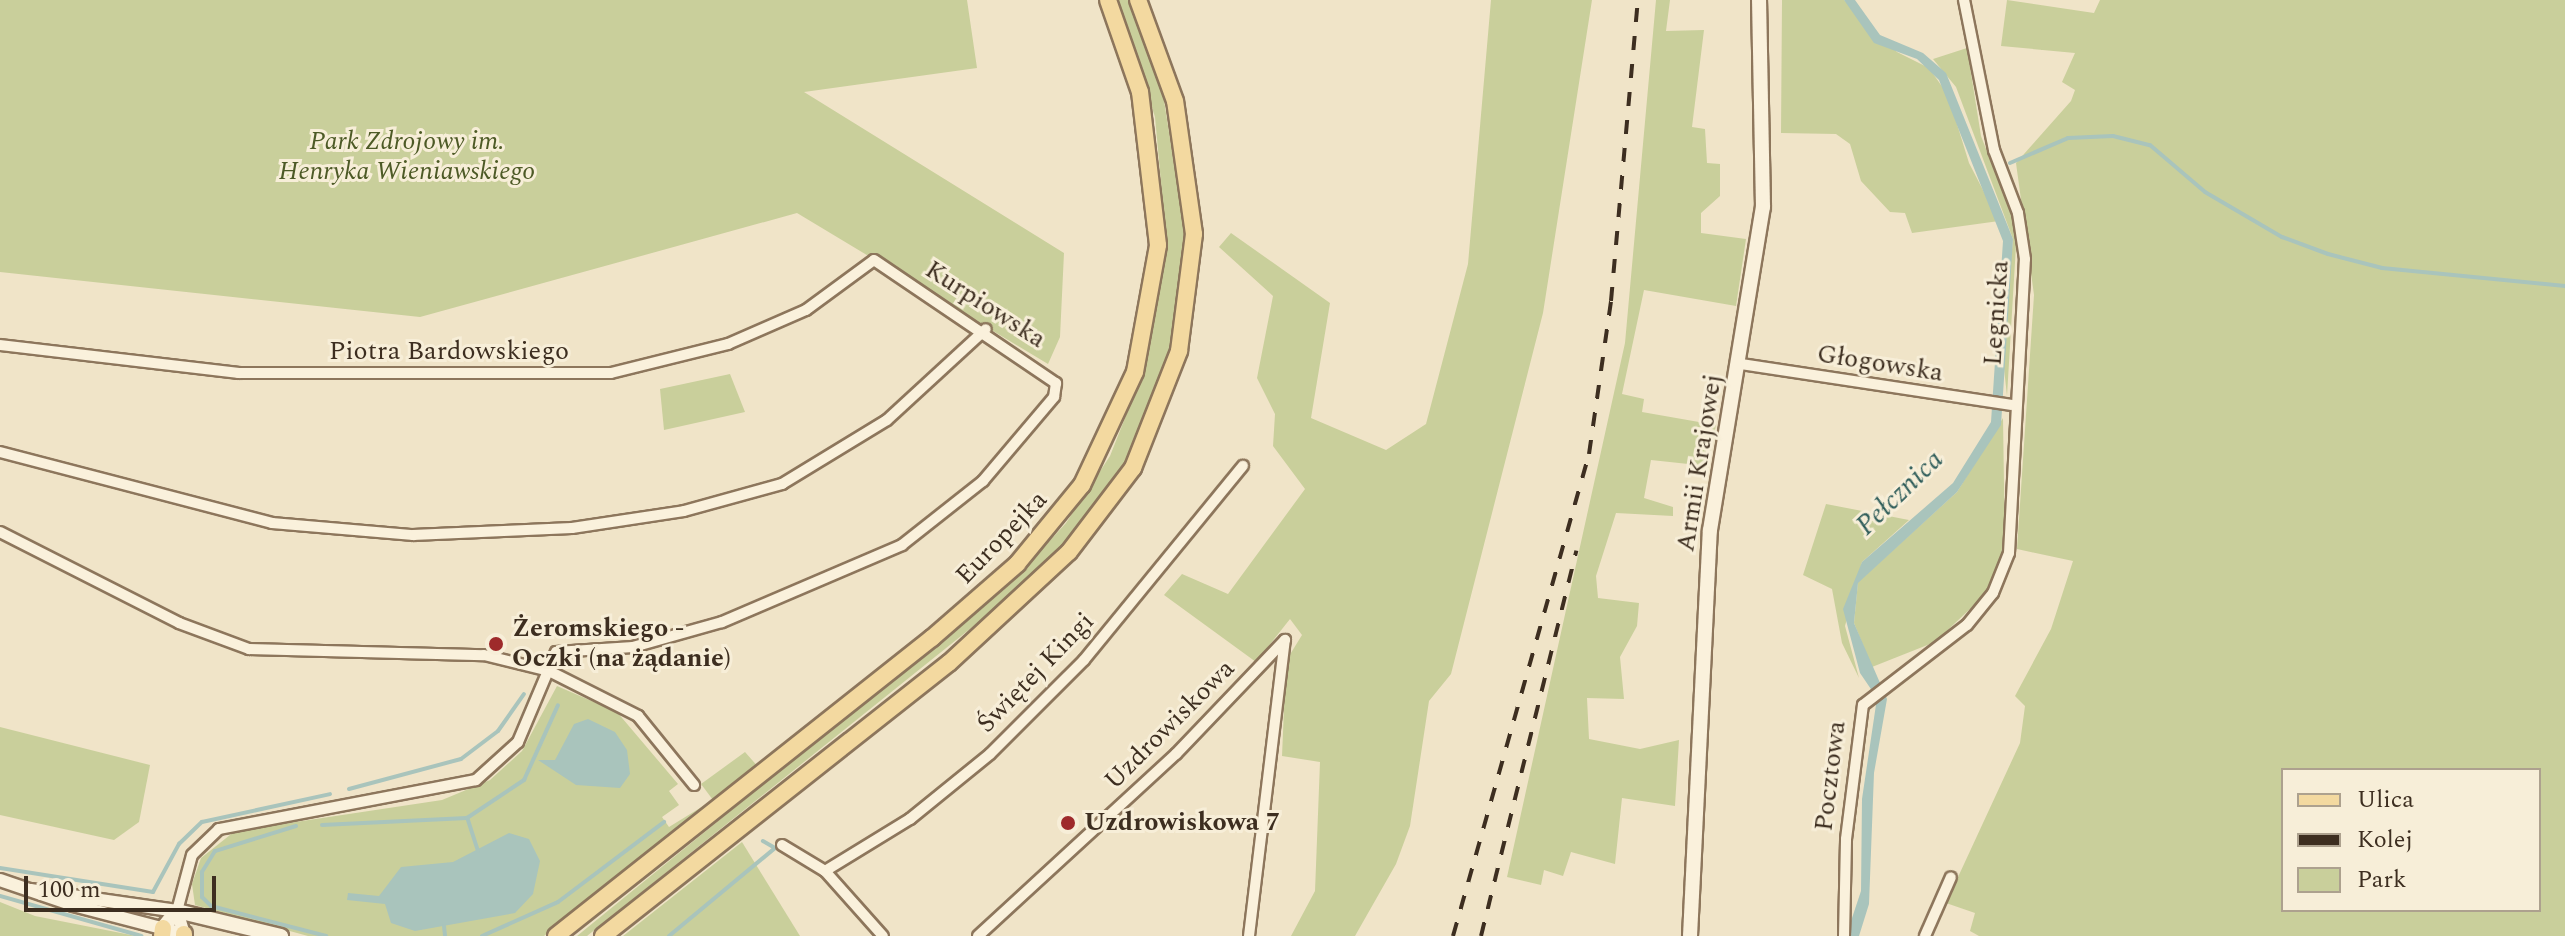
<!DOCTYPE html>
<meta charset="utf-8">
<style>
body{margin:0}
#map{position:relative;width:2565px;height:936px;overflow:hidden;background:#f0e4c8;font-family:Spectral,serif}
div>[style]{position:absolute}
.green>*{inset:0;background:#c9cf9b}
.water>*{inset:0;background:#a9c4bc}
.stream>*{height:4px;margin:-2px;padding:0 2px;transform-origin:2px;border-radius:2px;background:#a9c4bc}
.roads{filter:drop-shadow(2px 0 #8d765c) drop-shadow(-2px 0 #8d765c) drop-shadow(0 2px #8d765c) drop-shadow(0 -2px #8d765c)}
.minor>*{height:10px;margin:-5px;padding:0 5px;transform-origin:5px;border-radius:5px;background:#faf1dc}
.tertiary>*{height:12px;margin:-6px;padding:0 6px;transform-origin:6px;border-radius:6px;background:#faf1dc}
.secondary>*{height:14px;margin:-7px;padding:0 7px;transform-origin:7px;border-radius:7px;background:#faf1dc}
.primary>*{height:16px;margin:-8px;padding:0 8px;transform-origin:8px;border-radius:8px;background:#f3d9a0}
.rail>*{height:4px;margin-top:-2px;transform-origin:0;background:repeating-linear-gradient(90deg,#3d2e20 0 14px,transparent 0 28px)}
.dots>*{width:22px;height:22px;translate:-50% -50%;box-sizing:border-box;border:4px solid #f7eed8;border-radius:50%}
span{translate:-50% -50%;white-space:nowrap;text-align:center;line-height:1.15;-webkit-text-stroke:6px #f7eed8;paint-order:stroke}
.park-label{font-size:26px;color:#4d5a26;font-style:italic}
.street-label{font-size:26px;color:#3d2e20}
.poi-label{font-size:26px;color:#3d2e20;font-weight:700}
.left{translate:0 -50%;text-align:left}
.water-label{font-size:28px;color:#2f5d5a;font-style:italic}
.legend{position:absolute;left:2281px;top:768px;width:260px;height:144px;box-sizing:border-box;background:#f7eed8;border:2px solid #ada18e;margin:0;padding:10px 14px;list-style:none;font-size:24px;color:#3d2e20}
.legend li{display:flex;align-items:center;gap:16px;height:40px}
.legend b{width:40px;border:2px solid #ada18e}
.scale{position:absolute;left:24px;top:876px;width:192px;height:36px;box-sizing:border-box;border:4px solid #3d2e20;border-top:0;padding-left:10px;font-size:24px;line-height:28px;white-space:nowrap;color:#3d2e20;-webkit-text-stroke:6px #f7eed8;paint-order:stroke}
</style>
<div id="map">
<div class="green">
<i style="clip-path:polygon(0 0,967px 0,977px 68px,804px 92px,1064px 253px,1060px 337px,1048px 364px,797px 213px,420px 317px,0 272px)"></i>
<i style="clip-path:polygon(1118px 0,1130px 0,1163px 94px,1186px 241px,1166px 369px,1128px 457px,1073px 536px,1011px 596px,587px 936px,577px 936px,1012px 582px,1066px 523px,1110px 456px,1146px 365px,1167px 248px,1155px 117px)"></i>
<i style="clip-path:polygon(1491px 0,1592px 0,1543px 313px,1451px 674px,1429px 701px,1410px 826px,1396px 864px,1355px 936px,1291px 936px,1315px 891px,1320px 762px,1282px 756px,1286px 661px,1302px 635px,1290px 619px,1256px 662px,1164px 595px,1182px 574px,1228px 594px,1305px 489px,1273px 446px,1275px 414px,1257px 378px,1273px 296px,1219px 247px,1231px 233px,1330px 303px,1311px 418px,1386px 450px,1426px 424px,1468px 264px)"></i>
<i style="clip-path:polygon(1656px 0,1670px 0,1666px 31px,1704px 30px,1692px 127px,1705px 129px,1707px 163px,1720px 164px,1720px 196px,1701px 213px,1701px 233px,1746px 239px,1736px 306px,1644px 290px,1622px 394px,1644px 399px,1642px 412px,1716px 425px,1707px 466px,1651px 460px,1644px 498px,1673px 507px,1673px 516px,1616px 513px,1596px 576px,1598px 598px,1639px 603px,1637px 626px,1620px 657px,1624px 699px,1587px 698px,1589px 739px,1640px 749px,1679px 740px,1675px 806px,1622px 798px,1615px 864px,1571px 852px,1563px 876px,1544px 870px,1541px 885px,1507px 877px,1625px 343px)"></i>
<i style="clip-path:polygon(1782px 0,1844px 0,1897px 52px,1929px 68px,1948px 95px,1969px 163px,1999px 221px,1912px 233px,1905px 213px,1890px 212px,1861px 181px,1850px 144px,1836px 134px,1781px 133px)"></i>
<i style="clip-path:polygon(evenodd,2007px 0,2094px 13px,2100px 0,2565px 0,2565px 936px,1979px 936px,1970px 931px,1975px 913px,1946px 903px,2020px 743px,2025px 706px,2015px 696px,2051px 629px,2073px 561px,2017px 549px,2034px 295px,2016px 163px,2071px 101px,2075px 90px,2062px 82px,2075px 53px,2001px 46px,2007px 0,2539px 770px,2539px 910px,2283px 910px,2283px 770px,2539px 770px)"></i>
<i style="clip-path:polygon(1967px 48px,1981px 136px,2017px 229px,2007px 396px,2002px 350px,2013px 239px,1956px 87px,1933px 59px)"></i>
<i style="clip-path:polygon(730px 374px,745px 412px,664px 430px,660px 389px)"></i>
<i style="clip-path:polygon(2003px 418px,2005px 551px,1989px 591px,1935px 642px,1872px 667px,1854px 623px,1858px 582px,1957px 492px)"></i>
<i style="clip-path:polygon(1826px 504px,1909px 520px,1862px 562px,1845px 626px,1859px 678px,1842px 643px,1832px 589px,1803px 575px)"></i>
<i style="clip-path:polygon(557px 686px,617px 712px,678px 784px,669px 791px,679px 805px,662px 817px,669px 827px,713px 800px,701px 784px,745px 752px,760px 769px,544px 936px,308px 936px,195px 905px,192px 884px,201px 858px,235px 831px,442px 800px,490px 780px,522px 751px)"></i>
<i style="clip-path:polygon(0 727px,150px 765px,139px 822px,114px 840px,0 815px)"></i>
<i style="clip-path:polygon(742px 842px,800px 936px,623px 936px)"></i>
<i style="clip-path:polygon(0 902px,35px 916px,136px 936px,0 936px)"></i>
</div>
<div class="water">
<i style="clip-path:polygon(1844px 0,1855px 0,1880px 35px,1923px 53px,1946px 73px,2013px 239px,2001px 425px,1957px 492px,1858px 583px,1854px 623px,1887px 699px,1874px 773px,1869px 904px,1859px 936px,1846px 936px,1861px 891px,1862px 799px,1877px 698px,1860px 673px,1843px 609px,1862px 562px,1953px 483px,1991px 422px,2003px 241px,1939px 80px,1917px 59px,1874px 43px)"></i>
<i style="clip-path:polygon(588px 719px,615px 732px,627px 750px,630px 774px,620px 788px,576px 785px,538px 760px,555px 760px,574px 724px)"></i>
<i style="clip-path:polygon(509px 833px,529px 839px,540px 861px,533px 894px,515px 913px,415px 931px,391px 923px,385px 904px,347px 900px,348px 893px,379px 896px,401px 867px,453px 862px)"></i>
</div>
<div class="stream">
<i style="left:2010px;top:163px;width:63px;rotate:-23.3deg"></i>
<i style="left:2068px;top:138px;width:45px;rotate:-2.5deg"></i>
<i style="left:2113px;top:136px;width:38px;rotate:14deg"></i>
<i style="left:2150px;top:145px;width:72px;rotate:40.5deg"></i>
<i style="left:2205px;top:192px;width:89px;rotate:30.3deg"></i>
<i style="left:2282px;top:237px;width:49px;rotate:20.3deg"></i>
<i style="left:2328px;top:254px;width:56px;rotate:14.5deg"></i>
<i style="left:2382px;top:268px;width:184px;rotate:5.6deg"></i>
<i style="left:349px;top:789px;width:116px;rotate:-15deg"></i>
<i style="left:461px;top:759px;width:46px;rotate:-37.1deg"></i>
<i style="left:498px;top:731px;width:45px;rotate:-54.9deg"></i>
<i style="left:322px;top:825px;width:145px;rotate:-2.8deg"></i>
<i style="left:296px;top:826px;width:85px;rotate:162.8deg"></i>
<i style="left:215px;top:851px;width:25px;rotate:122deg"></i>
<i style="left:202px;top:872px;width:25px;rotate:90deg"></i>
<i style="left:202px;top:897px;width:13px;rotate:45deg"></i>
<i style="left:211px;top:906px;width:119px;rotate:14.6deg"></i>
<i style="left:478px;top:851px;width:35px;rotate:-108deg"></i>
<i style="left:467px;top:818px;width:69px;rotate:-33.7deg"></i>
<i style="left:524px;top:780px;width:82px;rotate:-65.6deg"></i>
<i style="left:0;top:868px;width:155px;rotate:8.9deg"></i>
<i style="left:153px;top:892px;width:55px;rotate:-61.6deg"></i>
<i style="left:179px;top:844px;width:32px;rotate:-44deg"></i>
<i style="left:202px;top:822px;width:131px;rotate:-12.3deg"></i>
<i style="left:0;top:896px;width:147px;rotate:15.8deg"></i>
<i style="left:444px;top:926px;width:10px;rotate:84deg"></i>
<i style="left:482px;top:936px;width:83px;rotate:-24.1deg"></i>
<i style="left:558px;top:902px;width:133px;rotate:-37deg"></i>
<i style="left:669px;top:936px;width:138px;rotate:-39.7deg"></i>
<i style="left:775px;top:848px;width:14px;rotate:-150deg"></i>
</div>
<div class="roads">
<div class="minor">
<i style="left:0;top:345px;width:240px;rotate:6.7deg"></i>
<i style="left:238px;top:373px;width:373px"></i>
<i style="left:611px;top:373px;width:121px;rotate:-13.9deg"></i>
<i style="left:728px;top:344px;width:85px;rotate:-23.6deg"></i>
<i style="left:806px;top:310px;width:84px;rotate:-36.3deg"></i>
<i style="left:874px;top:260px;width:220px;rotate:34.1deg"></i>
<i style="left:1056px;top:383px;width:14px;rotate:98deg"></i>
<i style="left:1054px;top:397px;width:110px;rotate:130.2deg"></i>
<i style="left:983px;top:481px;width:103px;rotate:141.7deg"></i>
<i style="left:902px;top:545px;width:196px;rotate:156.8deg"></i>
<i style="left:722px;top:622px;width:92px;rotate:164.3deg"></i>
<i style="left:633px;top:647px;width:77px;rotate:176.3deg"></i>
<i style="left:556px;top:652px;width:98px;rotate:112.9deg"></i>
<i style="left:518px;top:742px;width:57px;rotate:137.9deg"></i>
<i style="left:476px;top:780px;width:262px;rotate:169.2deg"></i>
<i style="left:219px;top:829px;width:37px;rotate:136deg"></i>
<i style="left:192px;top:855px;width:58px;rotate:105deg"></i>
<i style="left:1741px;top:364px;width:274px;rotate:8.6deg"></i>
<i style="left:0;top:452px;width:281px;rotate:14.6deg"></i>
<i style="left:272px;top:523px;width:142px;rotate:4.9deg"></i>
<i style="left:413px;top:535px;width:159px;rotate:-2.5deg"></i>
<i style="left:572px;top:528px;width:113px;rotate:-8.6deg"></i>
<i style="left:684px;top:511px;width:102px;rotate:-15.4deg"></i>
<i style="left:782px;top:484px;width:123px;rotate:-31.4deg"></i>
<i style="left:887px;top:420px;width:134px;rotate:-42.6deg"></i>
<i style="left:0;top:532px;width:201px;rotate:26.9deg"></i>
<i style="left:179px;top:623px;width:75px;rotate:20.4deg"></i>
<i style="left:249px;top:649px;width:235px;rotate:1.5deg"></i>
<i style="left:484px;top:655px;width:67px;rotate:13.8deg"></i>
<i style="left:549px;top:671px;width:100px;rotate:26.8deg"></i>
<i style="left:638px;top:716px;width:89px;rotate:50.9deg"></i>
<i style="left:782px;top:845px;width:50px;rotate:31.2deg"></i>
<i style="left:825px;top:871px;width:87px;rotate:48.3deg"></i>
<i style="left:825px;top:871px;width:100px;rotate:-31.5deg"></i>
<i style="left:910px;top:819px;width:103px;rotate:-39.1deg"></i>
<i style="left:990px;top:754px;width:133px;rotate:-45deg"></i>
<i style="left:1084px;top:660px;width:251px;rotate:-50.7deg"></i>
<i style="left:978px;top:936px;width:269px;rotate:-42.6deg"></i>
<i style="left:1176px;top:754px;width:158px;rotate:-46.3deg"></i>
<i style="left:1249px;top:936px;width:298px;rotate:-83.1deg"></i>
<i style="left:1844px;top:936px;width:97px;rotate:-88.8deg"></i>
<i style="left:1846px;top:839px;width:135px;rotate:-82.8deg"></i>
<i style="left:1863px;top:705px;width:131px;rotate:-37.6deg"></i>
<i style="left:1967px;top:625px;width:41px;rotate:-50.9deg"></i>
<i style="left:1993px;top:593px;width:43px;rotate:-68.2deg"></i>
<i style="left:2009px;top:553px;width:294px;rotate:-86.9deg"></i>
<i style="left:2025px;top:259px;width:47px;rotate:-98.7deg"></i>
<i style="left:2018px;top:213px;width:67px;rotate:-110.9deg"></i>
<i style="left:1994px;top:150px;width:153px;rotate:-101.3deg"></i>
<i style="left:1925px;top:936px;width:64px;rotate:-66.2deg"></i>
</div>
<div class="tertiary">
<i style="left:0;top:880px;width:77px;rotate:18.9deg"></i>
<i style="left:73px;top:905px;width:115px;rotate:14.6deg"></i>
<i style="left:184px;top:934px;width:24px;rotate:-107deg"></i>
<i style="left:177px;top:911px;width:148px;rotate:-171.8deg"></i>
</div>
<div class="secondary">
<i style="left:163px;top:928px;width:22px;rotate:-51deg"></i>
<i style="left:177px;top:911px;width:107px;rotate:13.5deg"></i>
<i style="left:1690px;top:936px;width:406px;rotate:-87.2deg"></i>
<i style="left:1710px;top:530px;width:327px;rotate:-80.7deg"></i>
<i style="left:1763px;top:207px;width:207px;rotate:-91.1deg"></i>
</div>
<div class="primary">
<i style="left:162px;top:936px;width:8px;rotate:-83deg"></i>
<i style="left:184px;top:936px;width:2px;rotate:-90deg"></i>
<i style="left:556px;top:936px;width:480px;rotate:-38.4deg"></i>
<i style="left:932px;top:638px;width:113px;rotate:-41deg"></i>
<i style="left:1017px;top:564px;width:102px;rotate:-50.6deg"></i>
<i style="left:1082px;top:485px;width:125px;rotate:-64.9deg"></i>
<i style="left:1135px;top:372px;width:129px;rotate:-79.7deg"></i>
<i style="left:1158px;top:245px;width:154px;rotate:-96.7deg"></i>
<i style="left:1140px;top:92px;width:97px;rotate:-109.2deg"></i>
<i style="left:603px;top:936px;width:441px;rotate:-38.3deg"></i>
<i style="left:949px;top:663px;width:163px;rotate:-42.8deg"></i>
<i style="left:1069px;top:552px;width:106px;rotate:-52.7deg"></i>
<i style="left:1133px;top:468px;width:126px;rotate:-68.5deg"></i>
<i style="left:1179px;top:351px;width:118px;rotate:-82.7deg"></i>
<i style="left:1194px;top:234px;width:134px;rotate:-98.1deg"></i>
<i style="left:1175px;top:101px;width:108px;rotate:-110.1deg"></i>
</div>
</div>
<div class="rail">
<i style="left:1453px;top:936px;width:501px;rotate:-74.24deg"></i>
<i style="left:1589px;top:454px;width:155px;rotate:-81.8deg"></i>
<i style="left:1611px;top:301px;width:302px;rotate:-84.9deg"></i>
<i style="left:1481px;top:936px;width:397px;rotate:-76.1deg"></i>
</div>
<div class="dots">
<i style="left:496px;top:644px;background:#9e2a2b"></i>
<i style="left:1068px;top:823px;background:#9e2a2b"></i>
</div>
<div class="park-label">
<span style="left:407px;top:157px">Park Zdrojowy im.<br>Henryka Wieniawskiego</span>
</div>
<div class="street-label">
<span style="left:985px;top:305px;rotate:33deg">Kurpiowska</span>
<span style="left:1997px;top:313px;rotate:-86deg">Legnicka</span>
<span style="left:449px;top:352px">Piotra Bardowskiego</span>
<span style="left:1880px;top:364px;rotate:9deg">Głogowska</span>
<span style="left:1700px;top:463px;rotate:-81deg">Armii Krajowej</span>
<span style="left:1002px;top:538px;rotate:-46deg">Europejka</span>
<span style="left:1036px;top:673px;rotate:-46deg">Świętej Kingi</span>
<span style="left:1170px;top:725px;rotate:-45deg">Uzdrowiskowa</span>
<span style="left:1831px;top:776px;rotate:-83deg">Pocztowa</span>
</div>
<div class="poi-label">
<span class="left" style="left:512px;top:644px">Żeromskiego -<br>Oczki (na żądanie)</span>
<span class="left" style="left:1084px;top:823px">Uzdrowiskowa 7</span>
</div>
<div class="water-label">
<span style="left:1900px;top:493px;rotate:-44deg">Pełcznica</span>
</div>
<ul class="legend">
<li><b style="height:10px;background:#f3d9a0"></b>Ulica</li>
<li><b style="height:10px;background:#3d2e20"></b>Kolej</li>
<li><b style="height:22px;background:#c9cf9b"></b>Park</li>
</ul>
<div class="scale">100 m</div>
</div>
